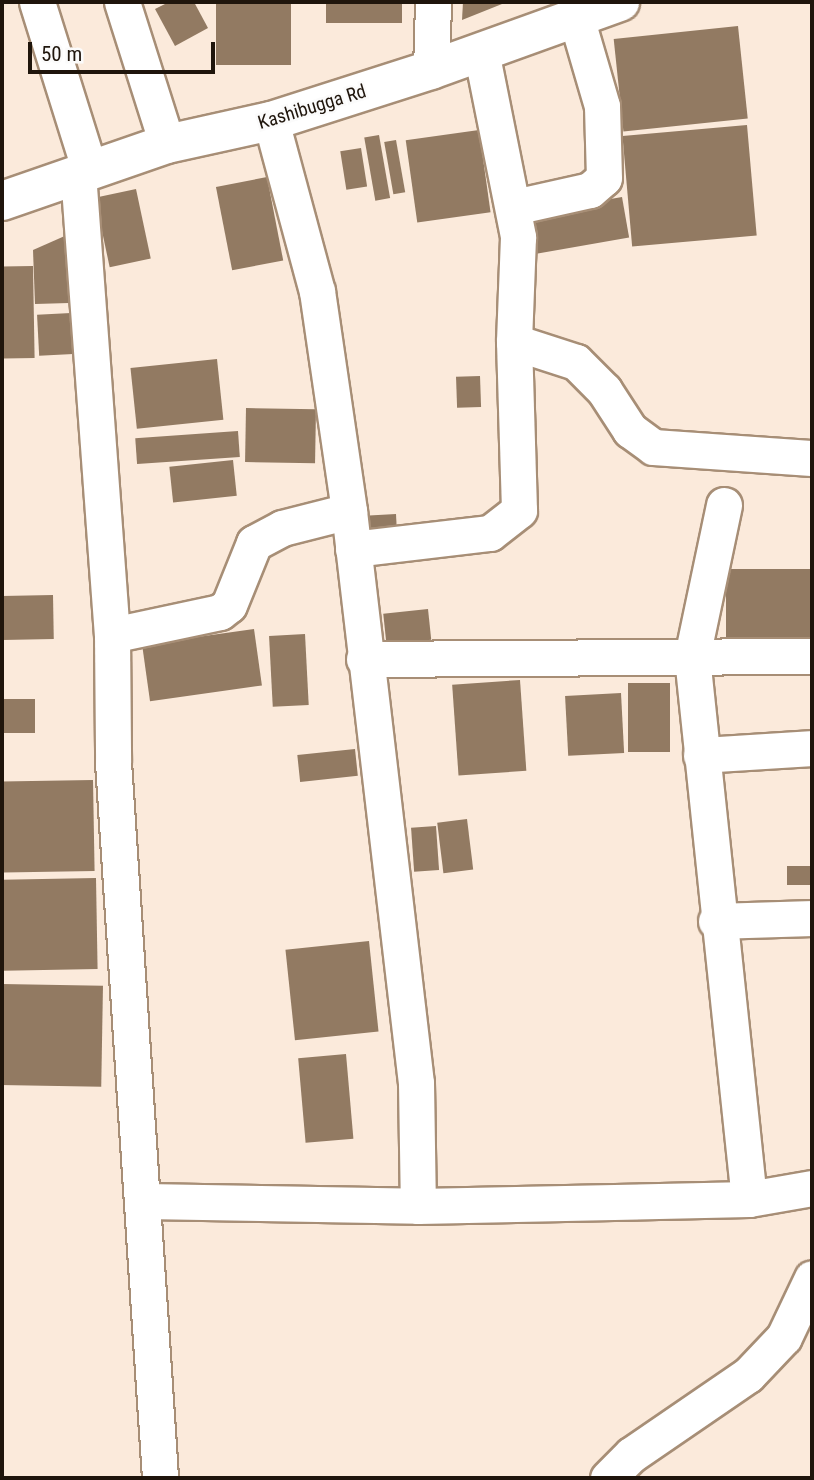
<!DOCTYPE html>
<style>
body{margin:0}
#map{position:relative;width:814px;height:1480px;overflow:hidden;background:#fbeadb;font-family:"Roboto Condensed",sans-serif}
div>[style]{position:absolute}
.building>*{inset:0;background:#927a62;transform-origin:0 0}
.roads{filter:drop-shadow(2px 0 #a78e76) drop-shadow(-2px 0 #a78e76) drop-shadow(0 2px #a78e76) drop-shadow(0 -2px #a78e76)}
.minor>*{height:35px;margin:-17.5px;padding:0 17.5px;transform-origin:17.5px;border-radius:17.5px;background:#fff}
.major>*{height:38px;margin:-19px;padding:0 19px;transform-origin:19px;border-radius:19px;background:#fff}
span{translate:-50% -50%;white-space:nowrap;text-align:center;line-height:1.15;-webkit-text-stroke:5px #fbfbfb;paint-order:stroke}
.street-label{font-size:19px;color:#1f150c}
.frame{position:absolute;inset:0;border:4px solid #1f150c;pointer-events:none}
.scale{position:absolute;left:28px;top:42px;width:187px;height:32px;box-sizing:border-box;border:4px solid #1f150c;border-top:0;padding-left:9px;font-size:21px;line-height:24px;white-space:nowrap;color:#1f150c;-webkit-text-stroke:5px #fbfbfb;paint-order:stroke}
</style>
<div id="map">
<div class="building">
<i style="clip-path:polygon(169px 2px,194px 2px,208px 28px,175px 46px,155px 9px)"></i>
<i style="left:216px;top:2px;width:75px;height:63px"></i>
<i style="left:326px;top:2px;width:76px;height:21px"></i>
<i style="clip-path:polygon(463px 2px,507px 2px,462px 20px)"></i>
<i style="left:738px;top:26px;width:93px;height:125px;rotate:84deg"></i>
<i style="left:747px;top:125px;width:111px;height:125px;rotate:85deg"></i>
<i style="left:479px;top:130px;width:83px;height:74px;rotate:82deg"></i>
<i style="left:379px;top:135px;width:64px;height:15px;rotate:80deg"></i>
<i style="left:396px;top:140px;width:53px;height:12px;rotate:80deg"></i>
<i style="left:361px;top:148px;width:39px;height:21px;rotate:81deg"></i>
<i style="left:267px;top:177px;width:85px;height:52px;rotate:79deg"></i>
<i style="left:136px;top:189px;width:71px;height:42px;rotate:78deg"></i>
<i style="left:622px;top:197px;width:41px;height:97px;rotate:80deg"></i>
<i style="clip-path:polygon(67px 235px,69px 303px,35px 304px,33px 250px)"></i>
<i style="left:33px;top:266px;width:92px;height:31px;rotate:89deg"></i>
<i style="left:71px;top:313px;width:41px;height:34px;rotate:87deg"></i>
<i style="left:217px;top:359px;width:61px;height:87px;rotate:84deg"></i>
<i style="left:480px;top:376px;width:31px;height:24px;rotate:88deg"></i>
<i style="left:246px;top:408px;width:70px;height:54px;rotate:1deg"></i>
<i style="left:238px;top:431px;width:26px;height:103px;rotate:86deg"></i>
<i style="left:233px;top:460px;width:36px;height:64px;rotate:84deg"></i>
<i style="left:396px;top:514px;width:19px;height:27px;rotate:87deg"></i>
<i style="left:812px;top:569px;width:77px;height:86px;rotate:90deg"></i>
<i style="left:53px;top:595px;width:44px;height:51px;rotate:89deg"></i>
<i style="left:428px;top:609px;width:31px;height:45px;rotate:84deg"></i>
<i style="left:254px;top:629px;width:57px;height:113px;rotate:82deg"></i>
<i style="left:305px;top:634px;width:71px;height:36px;rotate:87deg"></i>
<i style="left:520px;top:680px;width:91px;height:68px;rotate:86deg"></i>
<i style="left:628px;top:683px;width:42px;height:69px"></i>
<i style="left:621px;top:693px;width:60px;height:56px;rotate:87deg"></i>
<i style="left:2px;top:699px;width:33px;height:34px"></i>
<i style="left:355px;top:749px;width:27px;height:58px;rotate:84deg"></i>
<i style="left:93px;top:780px;width:91px;height:91px;rotate:89deg"></i>
<i style="left:467px;top:819px;width:51px;height:30px;rotate:83deg"></i>
<i style="left:436px;top:826px;width:44px;height:25px;rotate:86deg"></i>
<i style="left:787px;top:866px;width:25px;height:19px"></i>
<i style="left:96px;top:878px;width:91px;height:94px;rotate:89deg"></i>
<i style="left:369px;top:941px;width:91px;height:84px;rotate:84deg"></i>
<i style="left:2px;top:984px;width:101px;height:101px;rotate:1deg"></i>
<i style="left:346px;top:1054px;width:85px;height:48px;rotate:85deg"></i>
</div>
<div class="roads">
<div class="minor">
<i style="left:37px;top:2px;width:177px;rotate:72.6deg"></i>
<i style="left:122px;top:2px;width:149px;rotate:72.4deg"></i>
<i style="left:481px;top:51px;width:190px;rotate:78.7deg"></i>
<i style="left:518px;top:237px;width:105px;rotate:92.2deg"></i>
<i style="left:514px;top:342px;width:65px;rotate:17.9deg"></i>
<i style="left:576px;top:362px;width:40px;rotate:45deg"></i>
<i style="left:604px;top:390px;width:48px;rotate:57deg"></i>
<i style="left:630px;top:430px;width:29px;rotate:36deg"></i>
<i style="left:653px;top:447px;width:159px;rotate:4deg"></i>
<i style="left:431px;top:70px;width:68px;rotate:-88.3deg"></i>
<i style="left:271px;top:121px;width:176px;rotate:74.9deg"></i>
<i style="left:317px;top:291px;width:222px;rotate:81.7deg"></i>
<i style="left:349px;top:511px;width:576px;rotate:83.32deg"></i>
<i style="left:416px;top:1083px;width:123px;rotate:89.1deg"></i>
<i style="left:78px;top:173px;width:463px;rotate:85.8deg"></i>
<i style="left:112px;top:635px;width:127px;rotate:89.5deg"></i>
<i style="left:113px;top:762px;width:718px;rotate:86.24deg"></i>
<i style="left:514px;top:207px;width:78px;rotate:-12.6deg"></i>
<i style="left:590px;top:190px;width:18px;rotate:-41deg"></i>
<i style="left:604px;top:178px;width:72px;rotate:-91.6deg"></i>
<i style="left:602px;top:106px;width:93px;rotate:-106.3deg"></i>
<i style="left:724px;top:505px;width:155px;rotate:101.9deg"></i>
<i style="left:692px;top:657px;width:545px;rotate:84deg"></i>
<i style="left:353px;top:549px;width:138px;rotate:-6.7deg"></i>
<i style="left:490px;top:533px;width:37px;rotate:-38deg"></i>
<i style="left:519px;top:510px;width:168px;rotate:-91.7deg"></i>
<i style="left:112px;top:635px;width:110px;rotate:-12deg"></i>
<i style="left:220px;top:612px;width:11px;rotate:-38deg"></i>
<i style="left:229px;top:605px;width:67px;rotate:-68deg"></i>
<i style="left:254px;top:543px;width:32px;rotate:-28deg"></i>
<i style="left:282px;top:528px;width:69px;rotate:-14.2deg"></i>
<i style="left:364px;top:659px;width:448px;rotate:-0.4deg"></i>
<i style="left:701px;top:755px;width:111px;rotate:-3.6deg"></i>
<i style="left:716px;top:921px;width:96px;rotate:-1.8deg"></i>
<i style="left:145px;top:1201px;width:273px;rotate:1deg"></i>
<i style="left:418px;top:1206px;width:331px;rotate:-1.2deg"></i>
<i style="left:749px;top:1199px;width:64px;rotate:-9.9deg"></i>
<i style="left:608px;top:1478px;width:33px;rotate:-45deg"></i>
<i style="left:631px;top:1455px;width:142px;rotate:-34.4deg"></i>
<i style="left:748px;top:1375px;width:52px;rotate:-46.5deg"></i>
<i style="left:784px;top:1337px;width:65px;rotate:-64.6deg"></i>
</div>
<div class="major">
<i style="left:2px;top:201px;width:175px;rotate:-19.1deg"></i>
<i style="left:167px;top:144px;width:107px;rotate:-12.5deg"></i>
<i style="left:271px;top:121px;width:168px;rotate:-17.7deg"></i>
<i style="left:431px;top:70px;width:201px;rotate:-19.8deg"></i>
</div>
</div>
<div class="street-label">
<span style="left:312px;top:107px;rotate:-17deg">Kashibugga Rd</span>
</div>
<div class="frame"></div>
<div class="scale">50 m</div>
</div>
